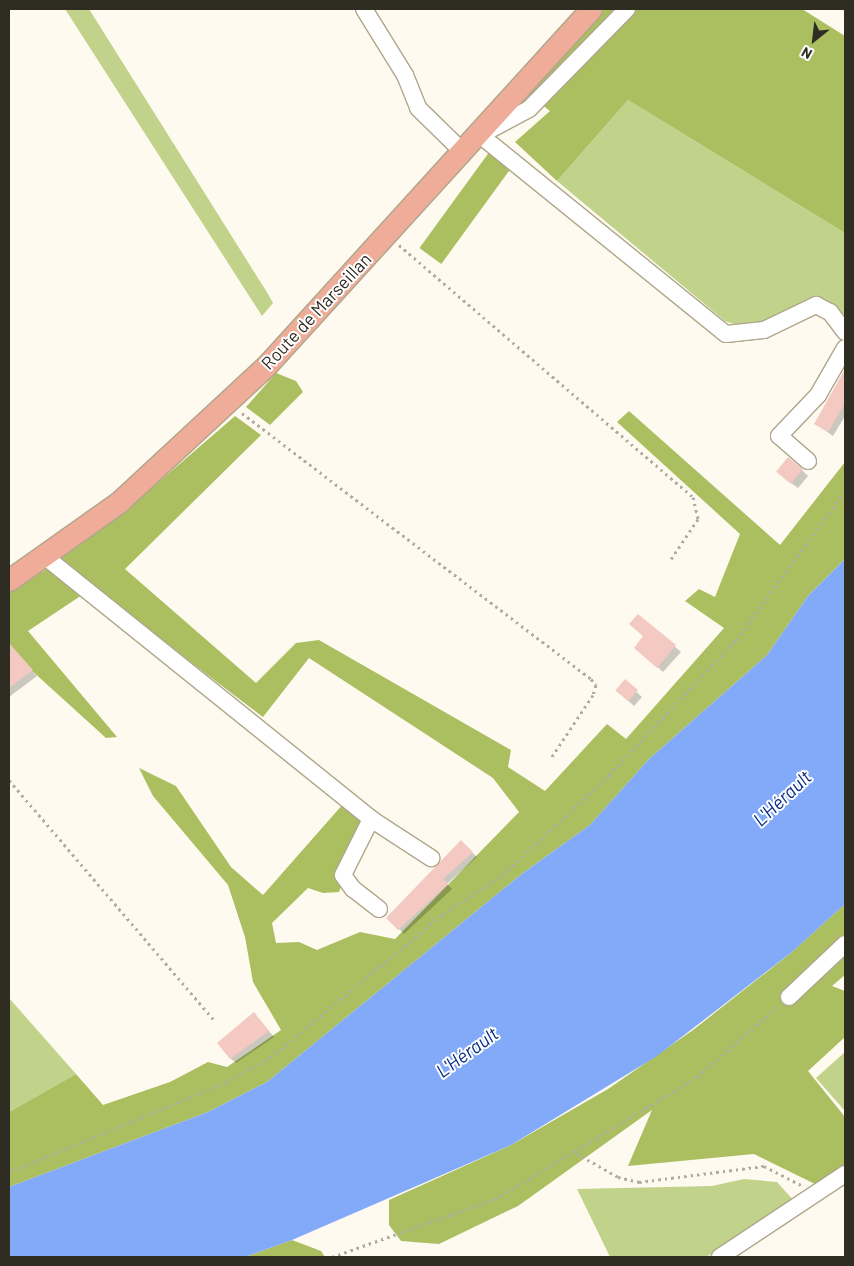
<!DOCTYPE html>
<meta charset="utf-8">
<style>
body{margin:0}
#map{position:relative;width:854px;height:1266px;overflow:hidden;background:#fefaef;font-family:Barlow,sans-serif}
div>[style]{position:absolute}
.green>*{inset:0;background:#c1d28b}
.forest>*{inset:0;background:#abbf61;transform-origin:0 0}
.water>*{inset:0;background:#82aaf8}
.shadow>*{inset:0;background:#0003}
.building>*{inset:0;background:#f3c9c1;transform-origin:0 0}
.path>*{height:3px;margin-top:-1.5px;transform-origin:0;background:repeating-linear-gradient(90deg,#b0aca1 0 2.5px,transparent 0 6.5px)}
.roads{filter:drop-shadow(1px 0 #afa68b) drop-shadow(-1px 0 #afa68b) drop-shadow(0 1px #afa68b) drop-shadow(0 -1px #afa68b)}
.minor>*{height:16px;margin:-8px;padding:0 8px;transform-origin:8px;border-radius:8px;background:#fff}
.major>*{height:21px;margin:-10.5px;padding:0 10.5px;transform-origin:10.5px;border-radius:10.5px;background:#eeac99}
span{translate:-50% -50%;white-space:nowrap;text-align:center;line-height:1.15;-webkit-text-stroke:4px #fff;paint-order:stroke}
.street-label{font-size:18px;color:#2f2c21}
.water-label{font-size:19px;color:#072c84;font-style:italic}
.frame{position:absolute;inset:0;border:10px solid #2f2c21;pointer-events:none}
.north{position:absolute;left:789px;top:15px;width:50px;height:50px;-webkit-text-stroke:4px #fff;paint-order:stroke;rotate:209deg;font-size:14px;font-weight:700;line-height:20px;text-align:center;color:#2f2c21}
.north::after{content:'';display:block;margin:auto;width:18px;height:22px;background:#2f2c21;clip-path:polygon(50% 0,100% 100%,50% 72%,0 100%)}
</style>
<div id="map">
<div class="green">
<i style="clip-path:polygon(65px 9px,89px 9px,268px 294px,273px 303px,262px 316px)"></i>
<i style="clip-path:polygon(628px 100px,845px 233px,845px 315px,830px 306px,742px 327px,725px 321px,557px 181px)"></i>
<i style="clip-path:polygon(9px 998px,76px 1074px,9px 1112px)"></i>
<i style="clip-path:polygon(845px 1052px,845px 1111px,816px 1078px)"></i>
<i style="clip-path:polygon(744px 1179px,777px 1182px,795px 1202px,706px 1257px,610px 1257px,577px 1189px,712px 1186px)"></i>
</div>
<div class="forest">
<i style="clip-path:polygon(601px 9px,802px 9px,845px 36px,845px 233px,628px 100px,557px 181px,515px 142px,550px 111px,525px 92px)"></i>
<i style="left:490px;top:151px;width:27px;height:120px;rotate:36deg"></i>
<i style="clip-path:polygon(276px 373px,296px 381px,303px 392px,270px 425px,246px 407px)"></i>
<i style="clip-path:polygon(629px 411px,780px 545px,845px 462px,845px 559px,808px 596px,767px 655px,649px 759px,590px 825px,523px 873px,267px 1082px,208px 1112px,9px 1187px,9px 1112px,76px 1074px,103px 1105px,170px 1082px,208px 1062px,227px 1067px,281px 1030px,253px 982px,245px 937px,228px 885px,153px 796px,139px 768px,176px 786px,231px 867px,263px 895px,344px 803px,372px 828px,353px 856px,339px 892px,323px 893px,308px 888px,272px 923px,276px 943px,299px 942px,317px 950px,360px 932px,395px 939px,519px 812px,493px 778px,309px 658px,263px 717px,54px 558px,146px 493px,235px 416px,261px 435px,125px 569px,256px 683px,296px 643px,319px 640px,511px 750px,508px 767px,545px 791px,607px 724px,626px 739px,724px 628px,685px 601px,699px 589px,715px 597px,740px 534px,617px 422px)"></i>
<i style="clip-path:polygon(50px 567px,82px 595px,28px 631px,117px 737px,106px 738px,9px 650px,9px 593px)"></i>
<i style="clip-path:polygon(845px 904px,845px 975px,832px 986px,845px 991px,845px 1037px,808px 1071px,845px 1117px,845px 1166px,819px 1186px,754px 1154px,628px 1166px,652px 1110px,518px 1206px,439px 1244px,401px 1241px,389px 1225px,389px 1200px,511px 1145px,608px 1089px,693px 1030px,792px 952px)"></i>
<i style="clip-path:polygon(292px 1240px,321px 1251px,325px 1257px,245px 1257px)"></i>
</div>
<div class="water">
<i style="clip-path:polygon(845px 559px,845px 904px,792px 952px,657px 1056px,511px 1145px,292px 1240px,245px 1257px,9px 1257px,9px 1187px,208px 1112px,267px 1082px,523px 873px,590px 825px,649px 759px,767px 655px,808px 596px)"></i>
</div>
<div class="shadow">
<i style="clip-path:polygon(845px 372px,845px 416px,833px 436px,816px 424px)"></i>
<i style="clip-path:polygon(802px 470px,808px 476px,798px 488px,784px 478px)"></i>
<i style="clip-path:polygon(638px 615px,681px 652px,663px 672px,641px 653px,644px 637px,630px 624px)"></i>
<i style="clip-path:polygon(9px 648px,37px 676px,9px 697px)"></i>
<i style="clip-path:polygon(625px 681px,642px 697px,634px 706px,622px 695px)"></i>
<i style="clip-path:polygon(461px 842px,477px 857px,447px 884px,452px 889px,404px 934px,388px 918px)"></i>
<i style="clip-path:polygon(259px 1019px,274px 1037px,236px 1063px,230px 1058px)"></i>
</div>
<div class="building">
<i style="clip-path:polygon(845px 369px,845px 403px,828px 432px,814px 424px)"></i>
<i style="left:788px;top:457px;width:19px;height:19px;rotate:39deg"></i>
<i style="clip-path:polygon(638px 614px,676px 645px,657px 668px,634px 648px,643px 636px,629px 624px)"></i>
<i style="clip-path:polygon(9px 643px,33px 670px,9px 688px)"></i>
<i style="left:625px;top:679px;width:17px;height:15px;rotate:40deg"></i>
<i style="clip-path:polygon(461px 840px,473px 852px,443px 879px,448px 884px,398px 930px,386px 918px)"></i>
<i style="clip-path:polygon(254px 1012px,269px 1031px,230px 1059px,217px 1043px)"></i>
</div>
<div class="path">
<i style="left:399px;top:245px;width:387px;rotate:40.6deg"></i>
<i style="left:693px;top:497px;width:23px;rotate:77deg"></i>
<i style="left:698px;top:519px;width:48px;rotate:124deg"></i>
<i style="left:242px;top:413px;width:439px;rotate:37.3deg"></i>
<i style="left:591px;top:679px;width:8px;rotate:50deg"></i>
<i style="left:596px;top:685px;width:10px;rotate:107deg"></i>
<i style="left:593px;top:695px;width:76px;rotate:123.7deg"></i>
<i style="left:9px;top:780px;width:317px;rotate:49.5deg"></i>
<i style="left:576px;top:1153px;width:48px;rotate:29.7deg"></i>
<i style="left:618px;top:1177px;width:22px;rotate:13deg"></i>
<i style="left:639px;top:1182px;width:126px;rotate:-7.3deg"></i>
<i style="left:764px;top:1166px;width:44px;rotate:27.1deg"></i>
<i style="left:9px;top:1172px;width:226px;rotate:-22.4deg"></i>
<i style="left:218px;top:1086px;width:59px;rotate:-28.3deg"></i>
<i style="left:270px;top:1058px;width:225px;rotate:-39.8deg"></i>
<i style="left:443px;top:914px;width:72px;rotate:-33deg"></i>
<i style="left:503px;top:875px;width:146px;rotate:-43.3deg"></i>
<i style="left:609px;top:775px;width:185px;rotate:-46.7deg"></i>
<i style="left:736px;top:640px;width:185px;rotate:-53.8deg"></i>
<i style="left:332px;top:1257px;width:173px;rotate:-19.6deg"></i>
<i style="left:495px;top:1199px;width:236px;rotate:-31.1deg"></i>
<i style="left:697px;top:1077px;width:106px;rotate:-41.2deg"></i>
</div>
<div class="roads">
<div class="minor">
<i style="left:364px;top:9px;width:78px;rotate:58.2deg"></i>
<i style="left:405px;top:75px;width:35px;rotate:68deg"></i>
<i style="left:418px;top:108px;width:63px;rotate:44.4deg"></i>
<i style="left:627px;top:9px;width:140px;rotate:134.4deg"></i>
<i style="left:529px;top:109px;width:55px;rotate:152deg"></i>
<i style="left:480px;top:135px;width:316px;rotate:39deg"></i>
<i style="left:726px;top:334px;width:38px;rotate:-6deg"></i>
<i style="left:764px;top:330px;width:58px;rotate:-25.7deg"></i>
<i style="left:816px;top:305px;width:16px;rotate:27deg"></i>
<i style="left:830px;top:312px;width:25px;rotate:53deg"></i>
<i style="left:808px;top:461px;width:38px;rotate:-139deg"></i>
<i style="left:779px;top:436px;width:57px;rotate:-46.4deg"></i>
<i style="left:818px;top:395px;width:54px;rotate:-60.1deg"></i>
<i style="left:43px;top:555px;width:421px;rotate:38.8deg"></i>
<i style="left:379px;top:909px;width:33px;rotate:-142deg"></i>
<i style="left:353px;top:889px;width:17px;rotate:-126deg"></i>
<i style="left:343px;top:875px;width:63px;rotate:-63.4deg"></i>
<i style="left:371px;top:819px;width:72px;rotate:33deg"></i>
<i style="left:789px;top:997px;width:77px;rotate:-43.4deg"></i>
<i style="left:720px;top:1257px;width:150px;rotate:-33.6deg"></i>
</div>
<div class="major">
<i style="left:9px;top:580px;width:135px;rotate:-35.3deg"></i>
<i style="left:119px;top:502px;width:200px;rotate:-42.8deg"></i>
<i style="left:266px;top:366px;width:483px;rotate:-47.7deg"></i>
</div>
</div>
<div class="street-label">
<span style="left:316px;top:311px;rotate:-47deg">Route de Marseillan</span>
</div>
<div class="water-label">
<span style="left:782px;top:798px;rotate:-43deg">L'Hérault</span>
<span style="left:467px;top:1052px;rotate:-36deg">L'Hérault</span>
</div>
<div class="frame"></div>
<div class="north">N</div>
</div>
